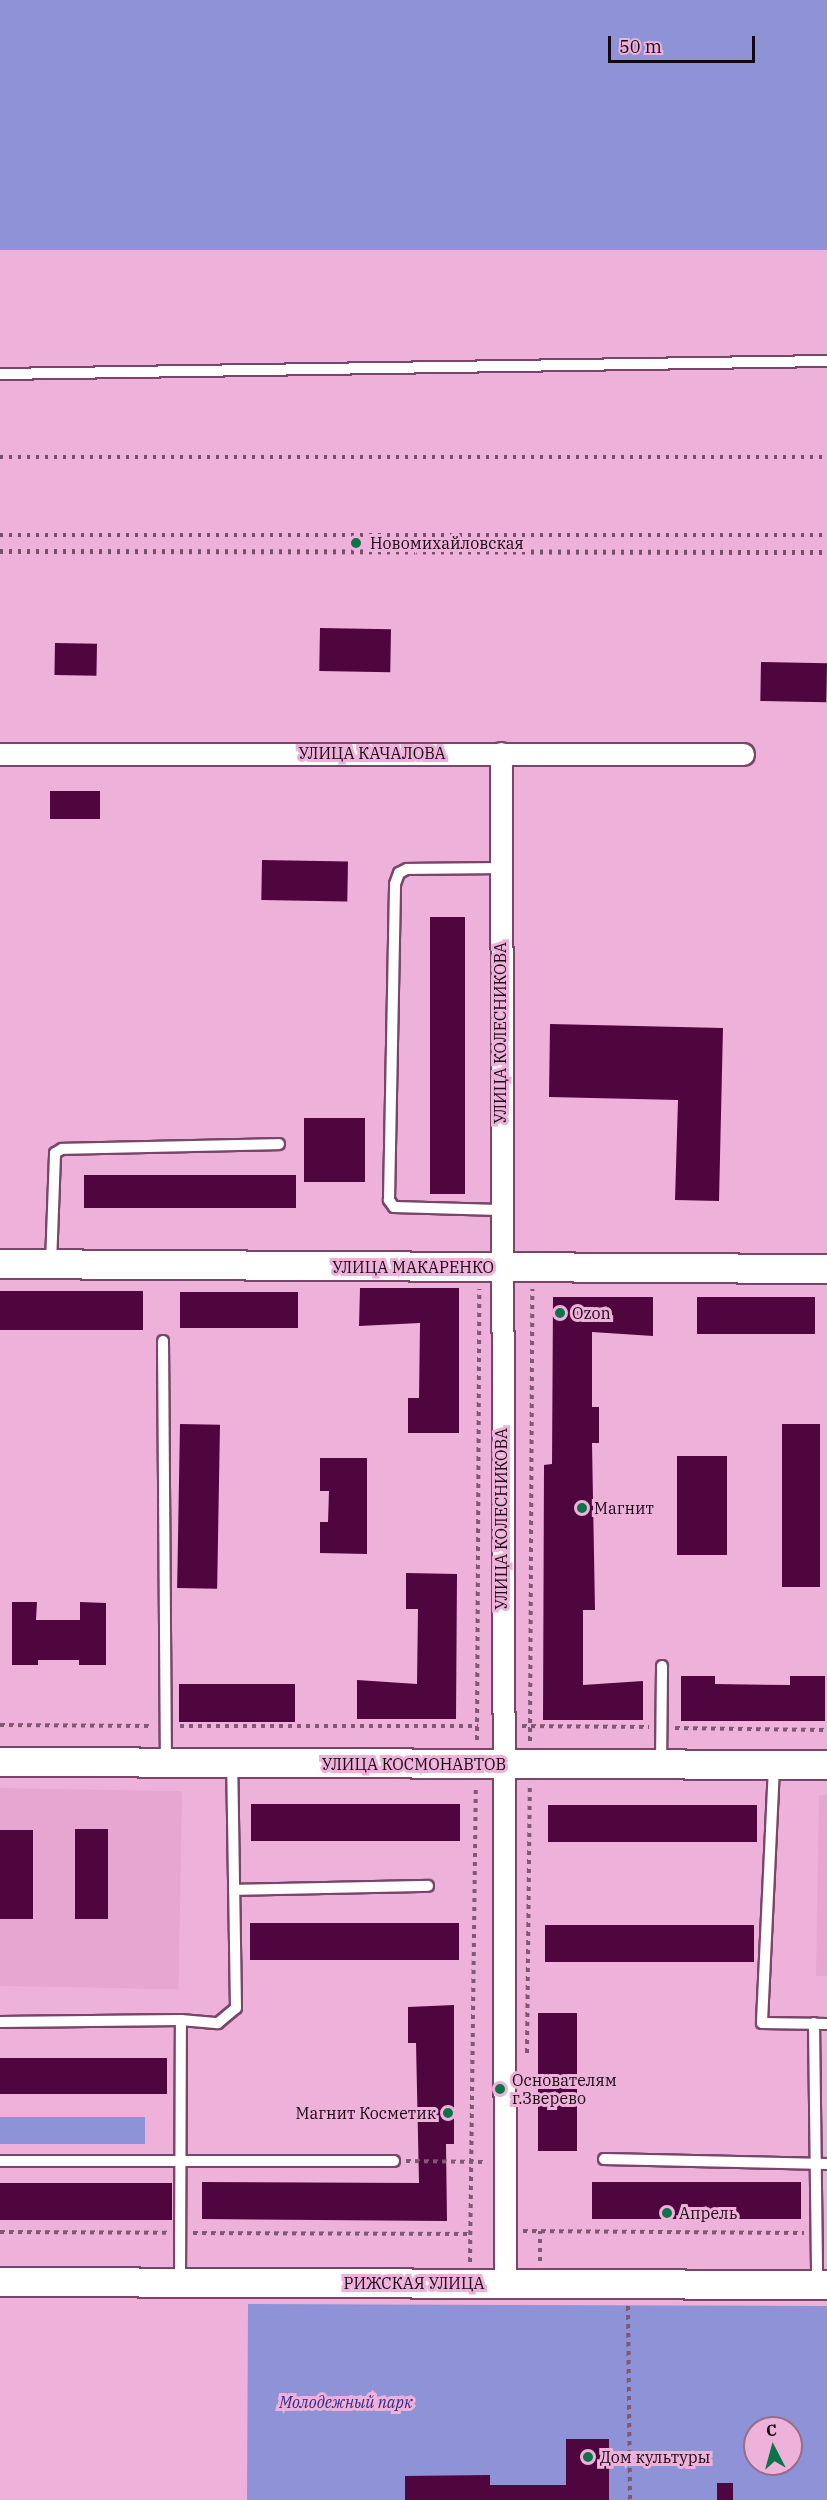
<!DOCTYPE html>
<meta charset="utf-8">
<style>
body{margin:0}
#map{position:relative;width:827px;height:2500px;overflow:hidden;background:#eeb2da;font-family:"IBM Plex Serif",serif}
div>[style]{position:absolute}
.built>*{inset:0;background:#e7a5d1;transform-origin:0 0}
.green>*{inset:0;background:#8d93d6;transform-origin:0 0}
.building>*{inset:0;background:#4f053e;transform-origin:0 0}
.path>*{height:4px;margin-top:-2px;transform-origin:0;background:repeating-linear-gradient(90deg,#7f5872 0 4.5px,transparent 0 9px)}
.roads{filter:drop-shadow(2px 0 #794569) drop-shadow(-2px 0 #794569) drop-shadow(0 2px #794569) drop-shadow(0 -2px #794569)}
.lane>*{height:10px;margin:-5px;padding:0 5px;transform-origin:5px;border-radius:5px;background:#fff}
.street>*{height:21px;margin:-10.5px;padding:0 10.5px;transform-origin:10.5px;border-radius:10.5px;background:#fff}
.secondary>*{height:28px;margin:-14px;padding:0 14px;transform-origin:14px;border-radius:14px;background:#fff}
.rail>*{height:4.5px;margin-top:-2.25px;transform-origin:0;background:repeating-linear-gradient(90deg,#755069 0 3px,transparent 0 9px)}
.dots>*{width:16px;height:16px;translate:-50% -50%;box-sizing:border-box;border:3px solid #eeb2da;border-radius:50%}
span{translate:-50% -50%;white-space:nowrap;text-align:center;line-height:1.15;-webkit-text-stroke:6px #eeb2da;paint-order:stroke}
.poi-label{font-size:16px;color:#180512}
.left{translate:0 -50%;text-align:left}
.right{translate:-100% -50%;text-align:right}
.street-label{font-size:16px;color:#180512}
.park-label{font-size:16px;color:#332a89;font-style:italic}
.north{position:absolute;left:743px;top:2416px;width:60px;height:60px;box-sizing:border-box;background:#eeb2da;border:2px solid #986d8a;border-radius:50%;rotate:354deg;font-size:16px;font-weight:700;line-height:24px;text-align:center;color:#180512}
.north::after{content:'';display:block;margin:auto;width:21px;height:27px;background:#0c734a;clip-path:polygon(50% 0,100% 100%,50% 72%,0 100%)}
.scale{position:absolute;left:608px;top:36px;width:147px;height:27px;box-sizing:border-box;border:3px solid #180512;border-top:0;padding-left:8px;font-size:18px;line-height:21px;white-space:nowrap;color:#180512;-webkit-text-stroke:4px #eeb2da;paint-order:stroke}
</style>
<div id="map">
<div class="built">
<i style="left:0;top:1788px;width:182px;height:198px;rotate:1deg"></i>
<i style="clip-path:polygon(819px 1795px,827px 1795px,827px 1976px,816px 1976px)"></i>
</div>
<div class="green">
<i style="left:0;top:0;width:827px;height:250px"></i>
<i style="left:0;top:2117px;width:145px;height:27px"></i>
<i style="clip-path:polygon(evenodd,248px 2304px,827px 2306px,827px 2500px,247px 2500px,248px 2304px,755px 2428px,791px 2428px,791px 2464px,755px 2464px,755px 2428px)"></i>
</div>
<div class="building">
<i style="left:320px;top:628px;width:71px;height:43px;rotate:1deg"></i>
<i style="left:55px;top:643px;width:42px;height:32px;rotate:1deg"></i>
<i style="left:761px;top:662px;width:66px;height:39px;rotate:1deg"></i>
<i style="left:50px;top:791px;width:50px;height:28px"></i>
<i style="left:262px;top:860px;width:86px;height:40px;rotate:1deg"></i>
<i style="left:430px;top:917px;width:35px;height:277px"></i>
<i style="clip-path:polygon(550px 1024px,723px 1028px,719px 1201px,675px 1200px,678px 1100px,549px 1097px)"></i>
<i style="left:304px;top:1118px;width:61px;height:64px"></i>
<i style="left:84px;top:1175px;width:212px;height:33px"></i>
<i style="clip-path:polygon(360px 1288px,459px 1288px,459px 1433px,408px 1433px,408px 1398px,419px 1398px,420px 1323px,359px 1326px)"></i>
<i style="left:0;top:1291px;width:143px;height:39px"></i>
<i style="left:180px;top:1292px;width:118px;height:36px"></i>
<i style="clip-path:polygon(553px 1297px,653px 1297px,653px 1336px,592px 1332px,592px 1407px,599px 1407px,599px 1443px,592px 1443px,595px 1610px,583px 1610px,583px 1685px,643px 1681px,643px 1720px,543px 1720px,544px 1465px,552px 1464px)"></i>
<i style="left:697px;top:1297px;width:118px;height:37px"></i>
<i style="left:180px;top:1424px;width:40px;height:164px;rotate:1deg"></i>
<i style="left:782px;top:1424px;width:38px;height:163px"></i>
<i style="left:677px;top:1456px;width:50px;height:99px"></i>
<i style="clip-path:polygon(320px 1458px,367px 1458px,367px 1554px,320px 1553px,320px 1522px,328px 1522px,329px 1491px,320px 1491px)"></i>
<i style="clip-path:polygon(406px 1573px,457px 1574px,456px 1719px,357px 1719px,357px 1680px,417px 1684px,418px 1609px,406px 1609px)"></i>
<i style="clip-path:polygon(12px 1602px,37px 1602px,36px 1620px,80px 1620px,80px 1602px,106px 1603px,106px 1665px,79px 1665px,79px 1660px,38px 1660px,38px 1665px,12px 1665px)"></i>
<i style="clip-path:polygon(681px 1676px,715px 1676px,715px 1684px,790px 1685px,790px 1676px,825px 1676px,825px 1721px,681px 1721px)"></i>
<i style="left:179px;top:1684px;width:116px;height:38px"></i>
<i style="left:251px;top:1804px;width:209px;height:37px"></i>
<i style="left:548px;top:1805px;width:209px;height:37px"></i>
<i style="left:75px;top:1829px;width:33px;height:90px"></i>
<i style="left:0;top:1830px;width:33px;height:89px"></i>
<i style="left:250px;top:1923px;width:209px;height:37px"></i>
<i style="left:545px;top:1925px;width:209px;height:37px"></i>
<i style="clip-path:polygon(454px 2005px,454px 2144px,446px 2144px,447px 2221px,202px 2219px,202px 2182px,419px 2183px,416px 2043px,408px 2043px,408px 2007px)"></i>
<i style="left:538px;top:2013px;width:39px;height:138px"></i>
<i style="left:0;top:2058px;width:167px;height:36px"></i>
<i style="left:592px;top:2182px;width:209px;height:37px"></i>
<i style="left:0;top:2183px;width:172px;height:37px"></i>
<i style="clip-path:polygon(566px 2439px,609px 2439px,609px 2500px,405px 2500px,405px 2476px,490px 2475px,490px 2485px,566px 2485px)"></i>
<i style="left:717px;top:2483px;width:16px;height:17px"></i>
</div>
<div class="path">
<i style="left:0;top:1725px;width:151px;rotate:0.4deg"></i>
<i style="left:180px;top:1726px;width:298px"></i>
<i style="left:522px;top:1726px;width:127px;rotate:0.5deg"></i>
<i style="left:675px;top:1728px;width:152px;rotate:0.8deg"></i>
<i style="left:477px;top:1740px;width:451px;rotate:-89.7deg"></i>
<i style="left:530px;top:1741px;width:452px;rotate:-89.7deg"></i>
<i style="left:527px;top:2053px;width:266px;rotate:-89.4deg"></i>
<i style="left:406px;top:2161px;width:79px;rotate:0.7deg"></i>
<i style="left:523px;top:2231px;width:281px;rotate:0.4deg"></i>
<i style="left:0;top:2232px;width:167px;rotate:0.3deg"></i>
<i style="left:193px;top:2233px;width:278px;rotate:0.2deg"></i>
<i style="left:540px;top:2261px;width:30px;rotate:-90deg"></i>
<i style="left:470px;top:2262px;width:475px;rotate:-89.3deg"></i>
<i style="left:628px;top:2306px;width:194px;rotate:89.4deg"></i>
</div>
<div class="roads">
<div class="lane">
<i style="left:0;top:374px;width:827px;rotate:-0.9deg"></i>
<i style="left:499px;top:1210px;width:105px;rotate:-178.4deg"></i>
<i style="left:394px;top:1207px;width:9px;rotate:-126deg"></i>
<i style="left:389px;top:1200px;width:316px;rotate:-88.9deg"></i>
<i style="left:395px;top:884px;width:12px;rotate:-70deg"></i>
<i style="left:399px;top:873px;width:9px;rotate:-27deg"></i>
<i style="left:407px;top:869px;width:93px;rotate:-0.6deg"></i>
<i style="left:51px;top:1264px;width:111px;rotate:-87.9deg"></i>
<i style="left:55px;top:1153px;width:8px;rotate:-30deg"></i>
<i style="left:62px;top:1149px;width:217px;rotate:-1.3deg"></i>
<i style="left:163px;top:1341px;width:420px;rotate:89.6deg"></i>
<i style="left:661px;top:1765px;width:99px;rotate:-89.4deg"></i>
<i style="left:774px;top:1767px;width:256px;rotate:92.7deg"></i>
<i style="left:762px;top:2023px;width:65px;rotate:0.9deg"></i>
<i style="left:234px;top:1890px;width:194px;rotate:-1.2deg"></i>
<i style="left:0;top:2022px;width:181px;rotate:-0.6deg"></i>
<i style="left:814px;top:2023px;width:261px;rotate:89.3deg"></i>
<i style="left:604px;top:2159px;width:223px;rotate:1.3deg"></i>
<i style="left:0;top:2161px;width:394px"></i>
<i style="left:180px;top:2282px;width:262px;rotate:-89.8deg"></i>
<i style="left:181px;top:2020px;width:37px;rotate:5deg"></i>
<i style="left:218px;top:2023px;width:23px;rotate:-40deg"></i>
<i style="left:236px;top:2008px;width:245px;rotate:-90.9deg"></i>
</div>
<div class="street">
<i style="left:501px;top:753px;width:1531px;rotate:89.85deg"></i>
<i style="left:0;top:754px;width:743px"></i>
</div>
<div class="secondary">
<i style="left:0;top:1264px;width:827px;rotate:0.35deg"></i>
<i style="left:0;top:1762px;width:827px;rotate:0.21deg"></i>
<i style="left:0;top:2282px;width:827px;rotate:0.21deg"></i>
</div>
</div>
<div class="rail">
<i style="left:0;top:457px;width:827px"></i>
<i style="left:0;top:535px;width:827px"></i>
<i style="left:0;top:551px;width:827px;rotate:0.07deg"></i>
</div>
<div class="dots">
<i style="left:356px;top:543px;background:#0c734a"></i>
<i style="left:560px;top:1313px;background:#0c734a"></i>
<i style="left:582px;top:1508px;background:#0c734a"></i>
<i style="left:500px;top:2089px;background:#0c734a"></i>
<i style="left:448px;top:2113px;background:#0c734a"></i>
<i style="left:667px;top:2213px;background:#0c734a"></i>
<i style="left:588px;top:2457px;background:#0c734a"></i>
</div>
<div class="poi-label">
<span class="left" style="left:370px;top:543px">Новомихайловская</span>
<span class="left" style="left:572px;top:1313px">Ozon</span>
<span class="left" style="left:594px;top:1508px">Магнит</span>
<span class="left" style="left:512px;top:2089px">Основателям<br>г.Зверево</span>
<span class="right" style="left:436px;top:2113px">Магнит Косметик</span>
<span class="left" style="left:679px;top:2213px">Апрель</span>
<span class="left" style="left:600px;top:2457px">Дом культуры</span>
</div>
<div class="street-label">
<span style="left:372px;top:753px">УЛИЦА КАЧАЛОВА</span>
<span style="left:500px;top:1033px;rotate:-90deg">УЛИЦА КОЛЕСНИКОВА</span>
<span style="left:413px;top:1267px">УЛИЦА МАКАРЕНКО</span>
<span style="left:501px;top:1519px;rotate:-90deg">УЛИЦА КОЛЕСНИКОВА</span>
<span style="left:414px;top:1764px">УЛИЦА КОСМОНАВТОВ</span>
<span style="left:414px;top:2283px">РИЖСКАЯ УЛИЦА</span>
</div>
<div class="park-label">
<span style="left:346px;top:2402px">Молодежный парк</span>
</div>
<div class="north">С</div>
<div class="scale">50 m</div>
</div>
